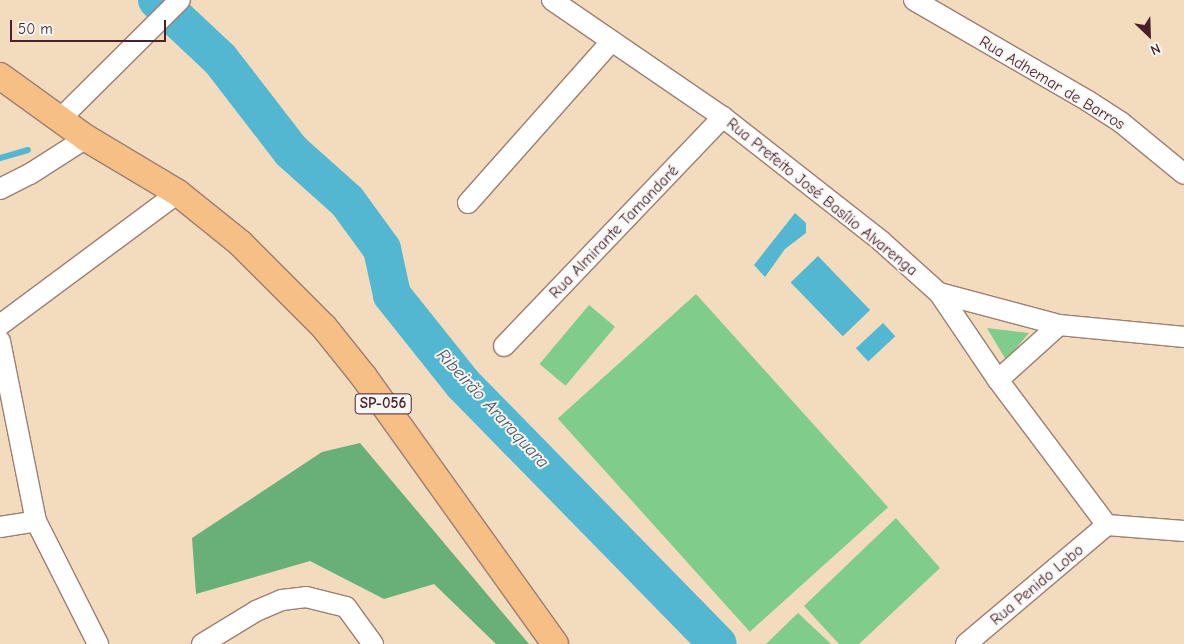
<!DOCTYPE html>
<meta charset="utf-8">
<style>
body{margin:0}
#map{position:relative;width:1184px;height:644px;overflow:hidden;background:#f2dcbd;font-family:"Comic Neue",sans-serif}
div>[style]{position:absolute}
.green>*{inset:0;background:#80cc8b;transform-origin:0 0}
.forest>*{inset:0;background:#68b077}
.water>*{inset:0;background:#53b7d2;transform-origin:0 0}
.stream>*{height:6px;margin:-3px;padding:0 3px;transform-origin:3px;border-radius:3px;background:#53b7d2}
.river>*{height:38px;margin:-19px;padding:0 19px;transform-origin:19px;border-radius:19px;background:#53b7d2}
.roads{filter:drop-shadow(1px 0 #9e7e74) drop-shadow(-1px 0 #9e7e74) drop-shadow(0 1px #9e7e74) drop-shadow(0 -1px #9e7e74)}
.minor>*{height:20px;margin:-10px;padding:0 10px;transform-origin:10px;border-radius:10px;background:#fff}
.major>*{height:26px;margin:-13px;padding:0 13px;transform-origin:13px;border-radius:13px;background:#f5bf86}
span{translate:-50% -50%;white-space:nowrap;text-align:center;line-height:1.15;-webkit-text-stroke:4px #f6f6f2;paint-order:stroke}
.shield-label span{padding:1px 4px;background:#f6f6f2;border:1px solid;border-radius:4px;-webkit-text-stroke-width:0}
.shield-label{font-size:15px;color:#4a1f2b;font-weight:700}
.street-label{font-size:16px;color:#4a1f2b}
.water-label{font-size:18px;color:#4d5465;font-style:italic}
.north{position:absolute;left:1124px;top:10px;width:50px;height:50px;-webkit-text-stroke:4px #f6f6f2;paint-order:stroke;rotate:156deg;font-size:14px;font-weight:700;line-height:20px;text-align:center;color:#4a1f2b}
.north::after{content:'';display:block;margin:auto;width:18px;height:22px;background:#4a1f2b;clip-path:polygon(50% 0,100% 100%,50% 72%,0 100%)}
.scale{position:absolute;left:10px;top:20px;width:156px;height:22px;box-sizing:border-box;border:2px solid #4a1f2b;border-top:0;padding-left:6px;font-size:15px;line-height:18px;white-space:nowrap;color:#4a1f2b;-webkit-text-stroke:4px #f6f6f2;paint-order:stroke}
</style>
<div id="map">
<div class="green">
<i style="left:696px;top:294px;width:287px;height:186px;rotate:48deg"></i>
<i style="left:589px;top:305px;width:34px;height:77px;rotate:40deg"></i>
<i style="clip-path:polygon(987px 328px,1029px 333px,1006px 360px)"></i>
<i style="clip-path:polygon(896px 518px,940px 568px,859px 644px,839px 644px,804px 606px)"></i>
<i style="clip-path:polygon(798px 613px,831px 644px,766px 644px)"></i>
</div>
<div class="forest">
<i style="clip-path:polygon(360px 443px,529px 644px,496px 644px,434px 584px,384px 599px,310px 561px,196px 594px,192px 538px,322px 452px)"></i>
</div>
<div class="water">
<i style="clip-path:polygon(795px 213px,806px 223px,806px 233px,785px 249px,765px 277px,754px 265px)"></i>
<i style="left:818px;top:256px;width:75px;height:38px;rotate:46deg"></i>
<i style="left:883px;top:323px;width:18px;height:37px;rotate:47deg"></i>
</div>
<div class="stream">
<i style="left:0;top:158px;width:29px;rotate:-16deg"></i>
</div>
<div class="river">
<i style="left:157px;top:0;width:86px;rotate:43.1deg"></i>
<i style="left:220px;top:59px;width:116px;rotate:52.3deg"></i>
<i style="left:291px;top:151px;width:75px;rotate:41.8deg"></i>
<i style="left:347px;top:201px;width:59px;rotate:53.9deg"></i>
<i style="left:382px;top:249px;width:47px;rotate:77.7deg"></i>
<i style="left:392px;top:295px;width:114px;rotate:51.4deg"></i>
<i style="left:463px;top:384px;width:364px;rotate:45.6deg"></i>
</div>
<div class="roads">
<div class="minor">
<i style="left:552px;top:0;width:207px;rotate:34.4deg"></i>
<i style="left:723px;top:117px;width:201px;rotate:38.1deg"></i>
<i style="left:881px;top:241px;width:78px;rotate:41.9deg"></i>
<i style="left:939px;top:293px;width:105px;rotate:55.9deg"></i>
<i style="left:998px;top:380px;width:181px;rotate:53.1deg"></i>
<i style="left:1107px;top:525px;width:77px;rotate:4.5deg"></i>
<i style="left:914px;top:0;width:201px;rotate:30.1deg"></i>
<i style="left:1088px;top:101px;width:40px;rotate:32.9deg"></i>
<i style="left:1122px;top:123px;width:80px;rotate:39.4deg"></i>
<i style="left:60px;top:119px;width:169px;rotate:-44.8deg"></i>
<i style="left:0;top:189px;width:34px;rotate:-27deg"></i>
<i style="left:30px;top:174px;width:67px;rotate:-32.7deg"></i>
<i style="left:468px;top:203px;width:215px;rotate:-48.4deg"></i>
<i style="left:939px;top:293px;width:124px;rotate:14.9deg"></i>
<i style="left:1059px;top:325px;width:126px;rotate:5.5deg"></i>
<i style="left:0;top:325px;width:222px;rotate:-36.6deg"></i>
<i style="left:0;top:341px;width:184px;rotate:78.7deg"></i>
<i style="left:36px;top:521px;width:138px;rotate:63.2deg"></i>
<i style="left:504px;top:346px;width:317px;rotate:-46.3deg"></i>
<i style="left:998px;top:380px;width:82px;rotate:-42deg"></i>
<i style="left:0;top:527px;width:36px;rotate:-9deg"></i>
<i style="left:202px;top:644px;width:63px;rotate:-31.4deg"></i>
<i style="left:256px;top:611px;width:28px;rotate:-23deg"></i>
<i style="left:282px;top:600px;width:24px;rotate:-7deg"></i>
<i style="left:306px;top:597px;width:41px;rotate:14deg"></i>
<i style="left:346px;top:607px;width:46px;rotate:53.9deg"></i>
<i style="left:966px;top:644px;width:185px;rotate:-40.2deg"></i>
</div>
<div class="major">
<i style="left:0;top:76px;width:106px;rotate:35.8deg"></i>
<i style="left:86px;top:138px;width:107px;rotate:30.9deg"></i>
<i style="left:178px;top:193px;width:80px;rotate:38.9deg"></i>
<i style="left:240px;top:243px;width:119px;rotate:45deg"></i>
<i style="left:324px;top:327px;width:64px;rotate:51.3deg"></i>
<i style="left:364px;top:377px;width:328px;rotate:54.4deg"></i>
</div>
</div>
<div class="shield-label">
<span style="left:383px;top:404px">SP-056</span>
</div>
<div class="street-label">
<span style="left:1052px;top:83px;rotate:31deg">Rua Adhemar de Barros</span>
<span style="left:822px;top:197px;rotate:39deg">Rua Prefeito José Basílio Alvarenga</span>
<span style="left:614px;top:232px;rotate:-46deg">Rua Almirante Tamandaré</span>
<span style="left:1037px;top:585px;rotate:-40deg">Rua Penido Lobo</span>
</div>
<div class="water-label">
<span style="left:492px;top:409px;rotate:47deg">Ribeirão Araraquara</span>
</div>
<div class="north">N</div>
<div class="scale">50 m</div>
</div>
